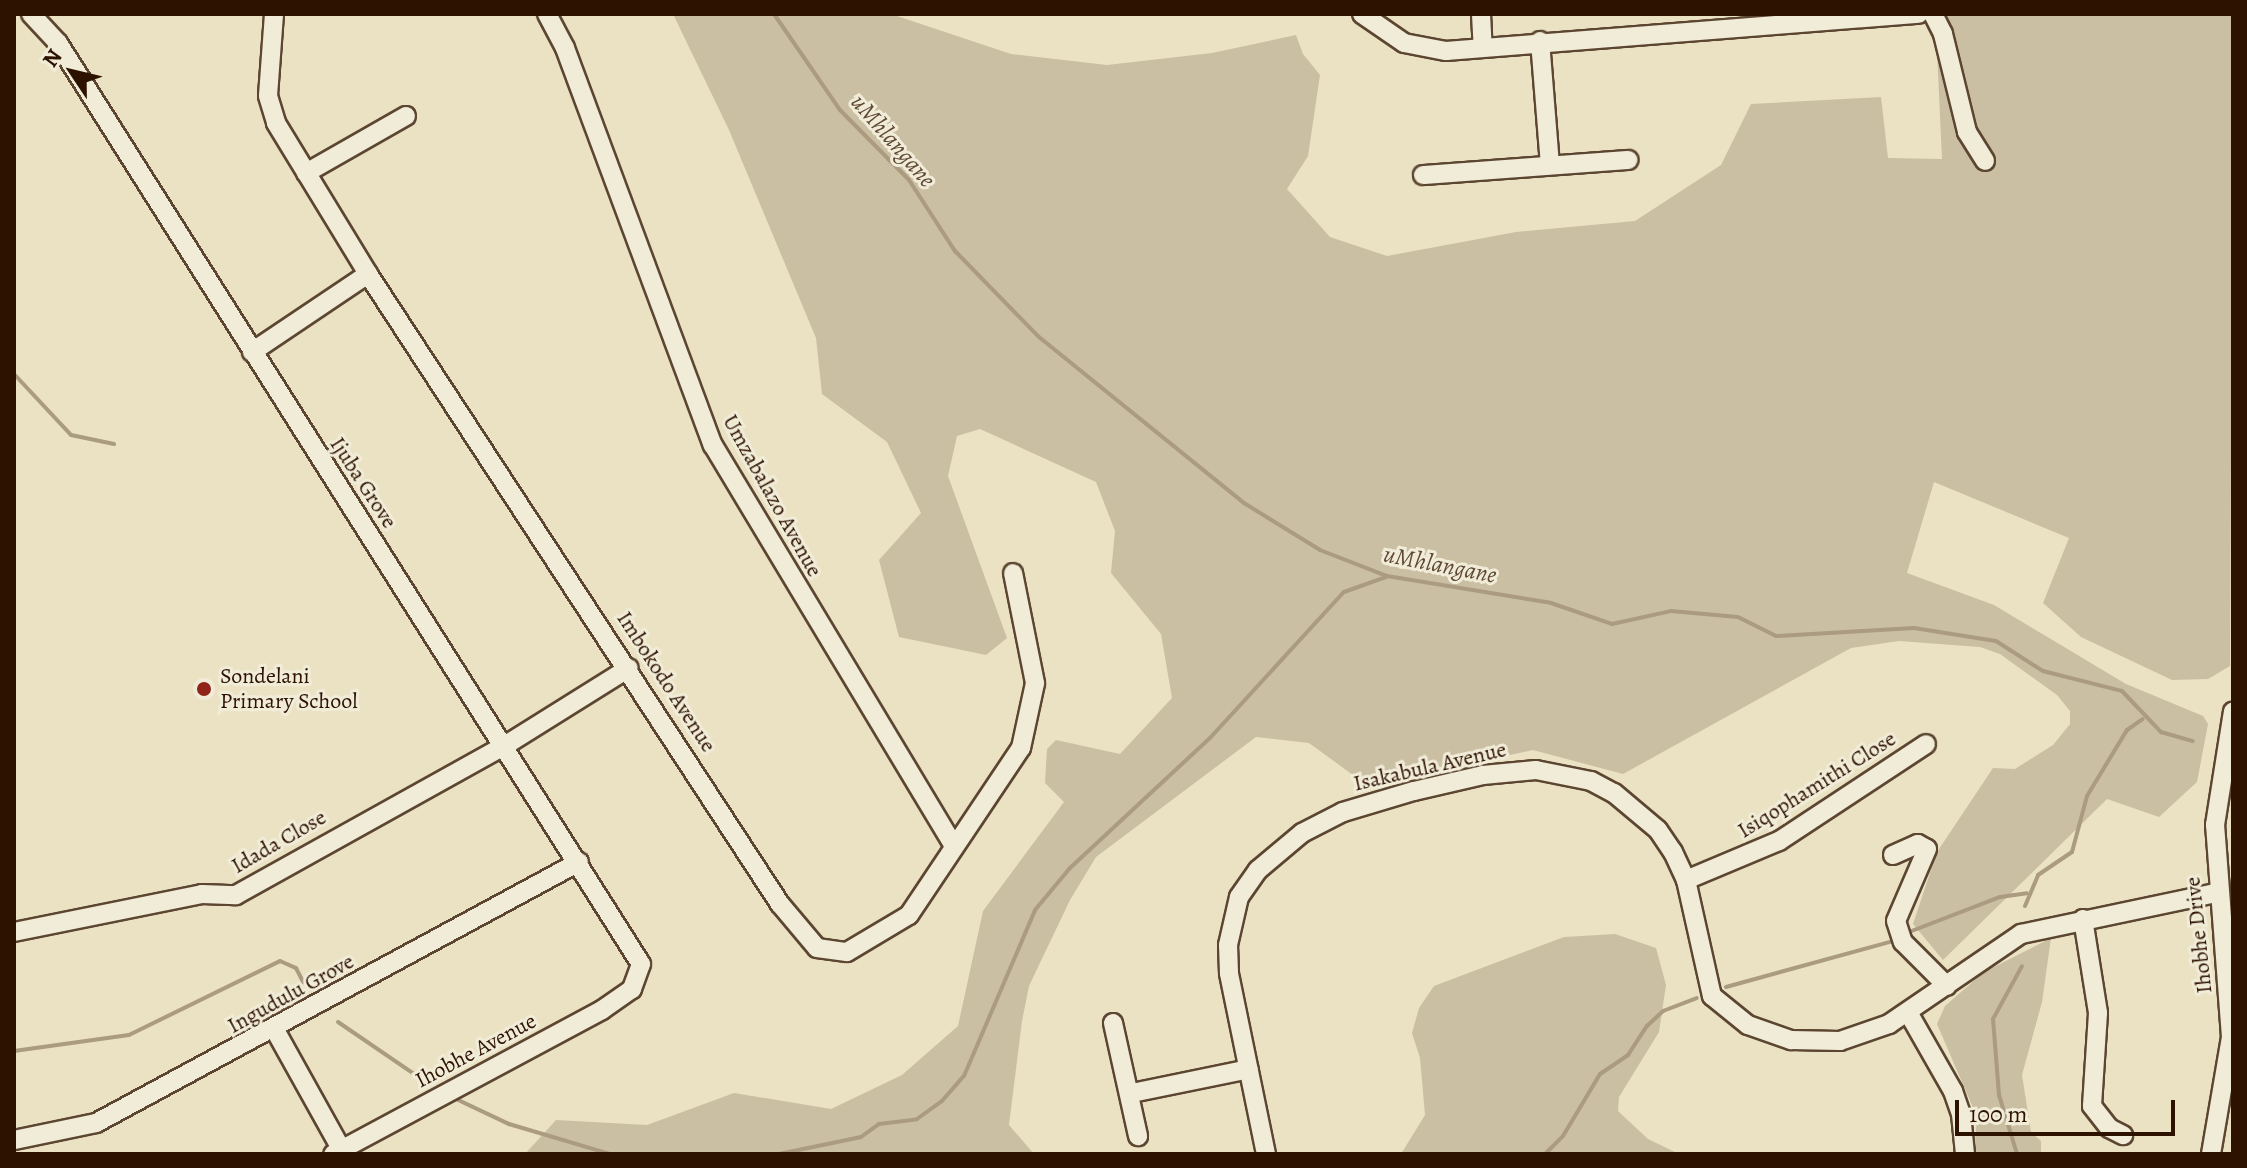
<!DOCTYPE html>
<style>
body{margin:0}
#map{position:relative;width:2247px;height:1168px;overflow:hidden;background:#eae2c3;font-family:Alegreya,serif}
div>[style]{position:absolute}
.green>*{inset:0;background:#cabfa2}
.stream>*{height:4px;margin:-2px;padding:0 2px;transform-origin:2px;border-radius:2px;background:#aa9b81}
.roads{filter:drop-shadow(2px 0 #5c4631) drop-shadow(-2px 0 #5c4631) drop-shadow(0 2px #5c4631) drop-shadow(0 -2px #5c4631)}
.minor>*{height:18px;margin:-9px;padding:0 9px;transform-origin:9px;border-radius:9px;background:#f1ecd8}
.dots>*{width:22px;height:22px;translate:-50% -50%;box-sizing:border-box;border:4px solid #f1ecd8;border-radius:50%}
span{translate:-50% -50%;white-space:nowrap;text-align:center;line-height:1.15;-webkit-text-stroke:6px #f1ecd8;paint-order:stroke}
.street-label{font-size:22px;color:#2d1200}
.poi-label{font-size:22px;color:#2d1200}
.left{translate:0 -50%;text-align:left}
.water-label{font-size:24px;color:#5f4934;font-style:italic}
.frame{position:absolute;inset:0;border:16px solid #2d1200;pointer-events:none}
.north{position:absolute;left:32px;top:32px;width:80px;height:80px;-webkit-text-stroke:6px #f1ecd8;paint-order:stroke;rotate:305deg;font-size:22px;font-weight:700;line-height:32px;text-align:center;color:#2d1200}
.north::after{content:'';display:block;margin:auto;width:28px;height:36px;background:#2d1200;clip-path:polygon(50% 0,100% 100%,50% 72%,0 100%)}
.scale{position:absolute;left:1955px;top:1100px;width:220px;height:36px;box-sizing:border-box;border:4px solid #2d1200;border-top:0;padding-left:10px;font-size:24px;line-height:28px;white-space:nowrap;color:#2d1200;-webkit-text-stroke:6px #f1ecd8;paint-order:stroke}
</style>
<div id="map">
<div class="green">
<i style="clip-path:polygon(673px 14px,891px 14px,1011px 54px,1107px 65px,1212px 53px,1296px 35px,1303px 54px,1320px 75px,1308px 156px,1287px 189px,1330px 237px,1387px 256px,1516px 232px,1635px 221px,1721px 165px,1751px 104px,1881px 97px,1888px 158px,1942px 159px,1936px 30px,1944px 14px,2233px 14px,2230px 666px,2208px 679px,2172px 680px,2081px 637px,2043px 603px,2069px 538px,1934px 482px,1907px 573px,1994px 605px,2126px 684px,2203px 716px,2208px 724px,2197px 782px,2159px 817px,2107px 799px,1943px 960px,1913px 924px,1937px 852px,1993px 768px,2015px 769px,2053px 745px,2070px 724px,2070px 711px,2057px 695px,2000px 654px,1980px 647px,1899px 641px,1851px 648px,1623px 774px,1533px 750px,1368px 786px,1309px 743px,1256px 737px,1096px 857px,1070px 900px,1029px 986px,1022px 1021px,1009px 1125px,1034px 1154px,525px 1154px,556px 1120px,647px 1125px,734px 1093px,831px 1109px,902px 1075px,958px 1026px,983px 911px,1064px 802px,1045px 783px,1047px 749px,1056px 740px,1120px 754px,1172px 698px,1161px 634px,1111px 573px,1115px 531px,1096px 482px,980px 429px,957px 436px,948px 476px,1007px 638px,986px 655px,899px 637px,879px 560px,921px 513px,887px 442px,822px 394px,816px 338px,729px 130px)"></i>
<i style="clip-path:polygon(1615px 934px,1656px 948px,1666px 985px,1659px 1032px,1619px 1097px,1618px 1111px,1648px 1139px,1679px 1154px,1401px 1154px,1425px 1115px,1420px 1058px,1412px 1033px,1419px 1008px,1434px 986px,1564px 937px)"></i>
<i style="clip-path:polygon(2051px 938px,2042px 1002px,2022px 1075px,2031px 1132px,2041px 1141px,2041px 1154px,1958px 1154px,1975px 1143px,1977px 1117px,1937px 1024px,1945px 1006px,1984px 972px)"></i>
</div>
<div class="stream">
<i style="left:774px;top:14px;width:116px;rotate:55.5deg"></i>
<i style="left:840px;top:110px;width:98px;rotate:45.4deg"></i>
<i style="left:909px;top:180px;width:85px;rotate:57.1deg"></i>
<i style="left:955px;top:251px;width:120px;rotate:45.7deg"></i>
<i style="left:1039px;top:337px;width:264px;rotate:39deg"></i>
<i style="left:1244px;top:503px;width:89px;rotate:31.7deg"></i>
<i style="left:1320px;top:550px;width:72px;rotate:21.2deg"></i>
<i style="left:1387px;top:576px;width:166px;rotate:9.3deg"></i>
<i style="left:1551px;top:603px;width:65px;rotate:19deg"></i>
<i style="left:1612px;top:624px;width:60px;rotate:-12.4deg"></i>
<i style="left:1671px;top:611px;width:67px;rotate:5.1deg"></i>
<i style="left:1738px;top:617px;width:42px;rotate:26.6deg"></i>
<i style="left:1776px;top:636px;width:138px;rotate:-3.3deg"></i>
<i style="left:1914px;top:628px;width:83px;rotate:9deg"></i>
<i style="left:1996px;top:641px;width:56px;rotate:32.6deg"></i>
<i style="left:2043px;top:671px;width:81px;rotate:14.2deg"></i>
<i style="left:2122px;top:691px;width:57px;rotate:46.4deg"></i>
<i style="left:2161px;top:732px;width:33px;rotate:16deg"></i>
<i style="left:14px;top:374px;width:83px;rotate:46.9deg"></i>
<i style="left:71px;top:435px;width:44px;rotate:11.8deg"></i>
<i style="left:2025px;top:906px;width:34px;rotate:-67deg"></i>
<i style="left:2038px;top:875px;width:41px;rotate:-34.1deg"></i>
<i style="left:2072px;top:852px;width:58px;rotate:-75deg"></i>
<i style="left:2087px;top:796px;width:77px;rotate:-58.8deg"></i>
<i style="left:2127px;top:730px;width:19px;rotate:-35deg"></i>
<i style="left:1909px;top:932px;width:97px;rotate:-21deg"></i>
<i style="left:2000px;top:897px;width:27px;rotate:-8deg"></i>
<i style="left:1726px;top:987px;width:173px;rotate:-15.4deg"></i>
<i style="left:338px;top:1022px;width:107px;rotate:34.3deg"></i>
<i style="left:14px;top:1051px;width:116px;rotate:-7.9deg"></i>
<i style="left:129px;top:1035px;width:168px;rotate:-26.1deg"></i>
<i style="left:280px;top:961px;width:17px;rotate:24deg"></i>
<i style="left:296px;top:968px;width:16px;rotate:63deg"></i>
<i style="left:454px;top:1098px;width:61px;rotate:25.3deg"></i>
<i style="left:509px;top:1124px;width:105px;rotate:16.5deg"></i>
<i style="left:779px;top:1154px;width:84px;rotate:-11.7deg"></i>
<i style="left:861px;top:1137px;width:22px;rotate:-36deg"></i>
<i style="left:879px;top:1124px;width:38px;rotate:-7deg"></i>
<i style="left:917px;top:1119px;width:31px;rotate:-36deg"></i>
<i style="left:942px;top:1101px;width:33px;rotate:-49deg"></i>
<i style="left:964px;top:1076px;width:181px;rotate:-66.8deg"></i>
<i style="left:1035px;top:910px;width:55px;rotate:-50.2deg"></i>
<i style="left:1070px;top:868px;width:191px;rotate:-42.9deg"></i>
<i style="left:1210px;top:738px;width:198px;rotate:-47.5deg"></i>
<i style="left:1344px;top:592px;width:45px;rotate:-19.7deg"></i>
<i style="left:1545px;top:1154px;width:25px;rotate:-45deg"></i>
<i style="left:1563px;top:1136px;width:72px;rotate:-59.2deg"></i>
<i style="left:1600px;top:1074px;width:34px;rotate:-34deg"></i>
<i style="left:1628px;top:1055px;width:35px;rotate:-57deg"></i>
<i style="left:1647px;top:1026px;width:22px;rotate:-43deg"></i>
<i style="left:1663px;top:1011px;width:36px;rotate:-21deg"></i>
<i style="left:2017px;top:1154px;width:62px;rotate:-107deg"></i>
<i style="left:1999px;top:1095px;width:76px;rotate:-94.5deg"></i>
<i style="left:1993px;top:1019px;width:60px;rotate:-61.3deg"></i>
</div>
<div class="roads">
<div class="minor">
<i style="left:31px;top:14px;width:40px;rotate:47deg"></i>
<i style="left:58px;top:43px;width:1090px;rotate:57.67deg"></i>
<i style="left:641px;top:964px;width:27px;rotate:110deg"></i>
<i style="left:632px;top:989px;width:37px;rotate:145deg"></i>
<i style="left:602px;top:1010px;width:305px;rotate:151.8deg"></i>
<i style="left:274px;top:14px;width:82px;rotate:94.2deg"></i>
<i style="left:268px;top:96px;width:28px;rotate:73deg"></i>
<i style="left:276px;top:123px;width:177px;rotate:58.6deg"></i>
<i style="left:368px;top:274px;width:753px;rotate:56.82deg"></i>
<i style="left:780px;top:904px;width:57px;rotate:49.9deg"></i>
<i style="left:817px;top:948px;width:30px;rotate:8deg"></i>
<i style="left:847px;top:952px;width:72px;rotate:-30.8deg"></i>
<i style="left:909px;top:915px;width:201px;rotate:-56.2deg"></i>
<i style="left:1021px;top:748px;width:66px;rotate:-77.8deg"></i>
<i style="left:1035px;top:683px;width:112px;rotate:-101.3deg"></i>
<i style="left:547px;top:14px;width:38px;rotate:62deg"></i>
<i style="left:565px;top:48px;width:424px;rotate:69.6deg"></i>
<i style="left:713px;top:445px;width:466px;rotate:59deg"></i>
<i style="left:1362px;top:14px;width:51px;rotate:34.6deg"></i>
<i style="left:1404px;top:43px;width:43px;rotate:10.8deg"></i>
<i style="left:1446px;top:51px;width:474px;rotate:-4.5deg"></i>
<i style="left:1481px;top:14px;width:33px;rotate:87deg"></i>
<i style="left:1933px;top:14px;width:22px;rotate:63deg"></i>
<i style="left:1943px;top:34px;width:101px;rotate:76.2deg"></i>
<i style="left:1967px;top:132px;width:34px;rotate:58deg"></i>
<i style="left:1540px;top:41px;width:123px;rotate:85.4deg"></i>
<i style="left:306px;top:173px;width:115px;rotate:-29.7deg"></i>
<i style="left:1423px;top:175px;width:206px;rotate:-4.2deg"></i>
<i style="left:252px;top:352px;width:140px;rotate:-33.9deg"></i>
<i style="left:1893px;top:855px;width:27px;rotate:-24deg"></i>
<i style="left:1918px;top:844px;width:10px;rotate:29deg"></i>
<i style="left:1927px;top:849px;width:78px;rotate:113.3deg"></i>
<i style="left:1896px;top:921px;width:22px;rotate:72deg"></i>
<i style="left:1903px;top:942px;width:62px;rotate:45deg"></i>
<i style="left:1686px;top:880px;width:101px;rotate:-22.8deg"></i>
<i style="left:1779px;top:841px;width:176px;rotate:-33.4deg"></i>
<i style="left:2083px;top:919px;width:95px;rotate:80.9deg"></i>
<i style="left:2098px;top:1013px;width:93px;rotate:93.7deg"></i>
<i style="left:2092px;top:1106px;width:28px;rotate:52deg"></i>
<i style="left:2109px;top:1128px;width:16px;rotate:27deg"></i>
<i style="left:14px;top:932px;width:192px;rotate:-11.4deg"></i>
<i style="left:202px;top:894px;width:34px;rotate:2deg"></i>
<i style="left:236px;top:895px;width:307px;rotate:-29.1deg"></i>
<i style="left:504px;top:746px;width:147px;rotate:-32deg"></i>
<i style="left:1909px;top:1014px;width:89px;rotate:60.3deg"></i>
<i style="left:1953px;top:1091px;width:24px;rotate:71deg"></i>
<i style="left:1961px;top:1114px;width:40px;rotate:84.3deg"></i>
<i style="left:1113px;top:1023px;width:116px;rotate:77.5deg"></i>
<i style="left:275px;top:1030px;width:142px;rotate:60.9deg"></i>
<i style="left:1132px;top:1093px;width:119px;rotate:-11.6deg"></i>
<i style="left:14px;top:1140px;width:84px;rotate:-11.7deg"></i>
<i style="left:96px;top:1123px;width:549px;rotate:-28.39deg"></i>
<i style="left:1266px;top:1154px;width:185px;rotate:-101.6deg"></i>
<i style="left:1229px;top:973px;width:28px;rotate:-92deg"></i>
<i style="left:1228px;top:945px;width:49px;rotate:-77.1deg"></i>
<i style="left:1239px;top:897px;width:33px;rotate:-55deg"></i>
<i style="left:1258px;top:870px;width:57px;rotate:-40.1deg"></i>
<i style="left:1302px;top:833px;width:46px;rotate:-27.1deg"></i>
<i style="left:1343px;top:812px;width:74px;rotate:-16.5deg"></i>
<i style="left:1414px;top:791px;width:71px;rotate:-13.1deg"></i>
<i style="left:1483px;top:775px;width:53px;rotate:-5.4deg"></i>
<i style="left:1536px;top:770px;width:56px;rotate:11.3deg"></i>
<i style="left:1591px;top:781px;width:26px;rotate:28deg"></i>
<i style="left:1614px;top:793px;width:57px;rotate:40.1deg"></i>
<i style="left:1658px;top:830px;width:27px;rotate:56deg"></i>
<i style="left:1673px;top:852px;width:31px;rotate:65deg"></i>
<i style="left:1686px;top:880px;width:119px;rotate:77.4deg"></i>
<i style="left:1712px;top:996px;width:46px;rotate:38.9deg"></i>
<i style="left:1748px;top:1025px;width:46px;rotate:19.2deg"></i>
<i style="left:1791px;top:1040px;width:49px;rotate:1.2deg"></i>
<i style="left:1840px;top:1041px;width:52px;rotate:-19.1deg"></i>
<i style="left:1889px;top:1024px;width:160px;rotate:-34.3deg"></i>
<i style="left:2021px;top:934px;width:199px;rotate:-11.9deg"></i>
<i style="left:2211px;top:1154px;width:119px;rotate:-80.3deg"></i>
<i style="left:2231px;top:1037px;width:213px;rotate:-94.3deg"></i>
<i style="left:2215px;top:825px;width:115px;rotate:-81deg"></i>
</div>
</div>
<div class="dots">
<i style="left:204px;top:689px;background:#8f2418"></i>
</div>
<div class="street-label">
<span style="left:363px;top:483px;rotate:57deg">Ijuba Grove</span>
<span style="left:772px;top:496px;rotate:61deg">Umzabalazo Avenue</span>
<span style="left:666px;top:682px;rotate:57deg">Imbokodo Avenue</span>
<span style="left:1430px;top:767px;rotate:-13deg">Isakabula Avenue</span>
<span style="left:1817px;top:785px;rotate:-32deg">Isiqophamithi Close</span>
<span style="left:279px;top:842px;rotate:-30deg">Idada Close</span>
<span style="left:2199px;top:935px;rotate:-96deg">Ihobhe Drive</span>
<span style="left:291px;top:994px;rotate:-29deg">Ingudulu Grove</span>
<span style="left:476px;top:1051px;rotate:-28deg">Ihobhe Avenue</span>
</div>
<div class="poi-label">
<span class="left" style="left:220px;top:689px">Sondelani<br>Primary School</span>
</div>
<div class="water-label">
<span style="left:893px;top:141px;rotate:49deg">uMhlangane</span>
<span style="left:1440px;top:565px;rotate:11deg">uMhlangane</span>
</div>
<div class="frame"></div>
<div class="north">N</div>
<div class="scale">100 m</div>
</div>
